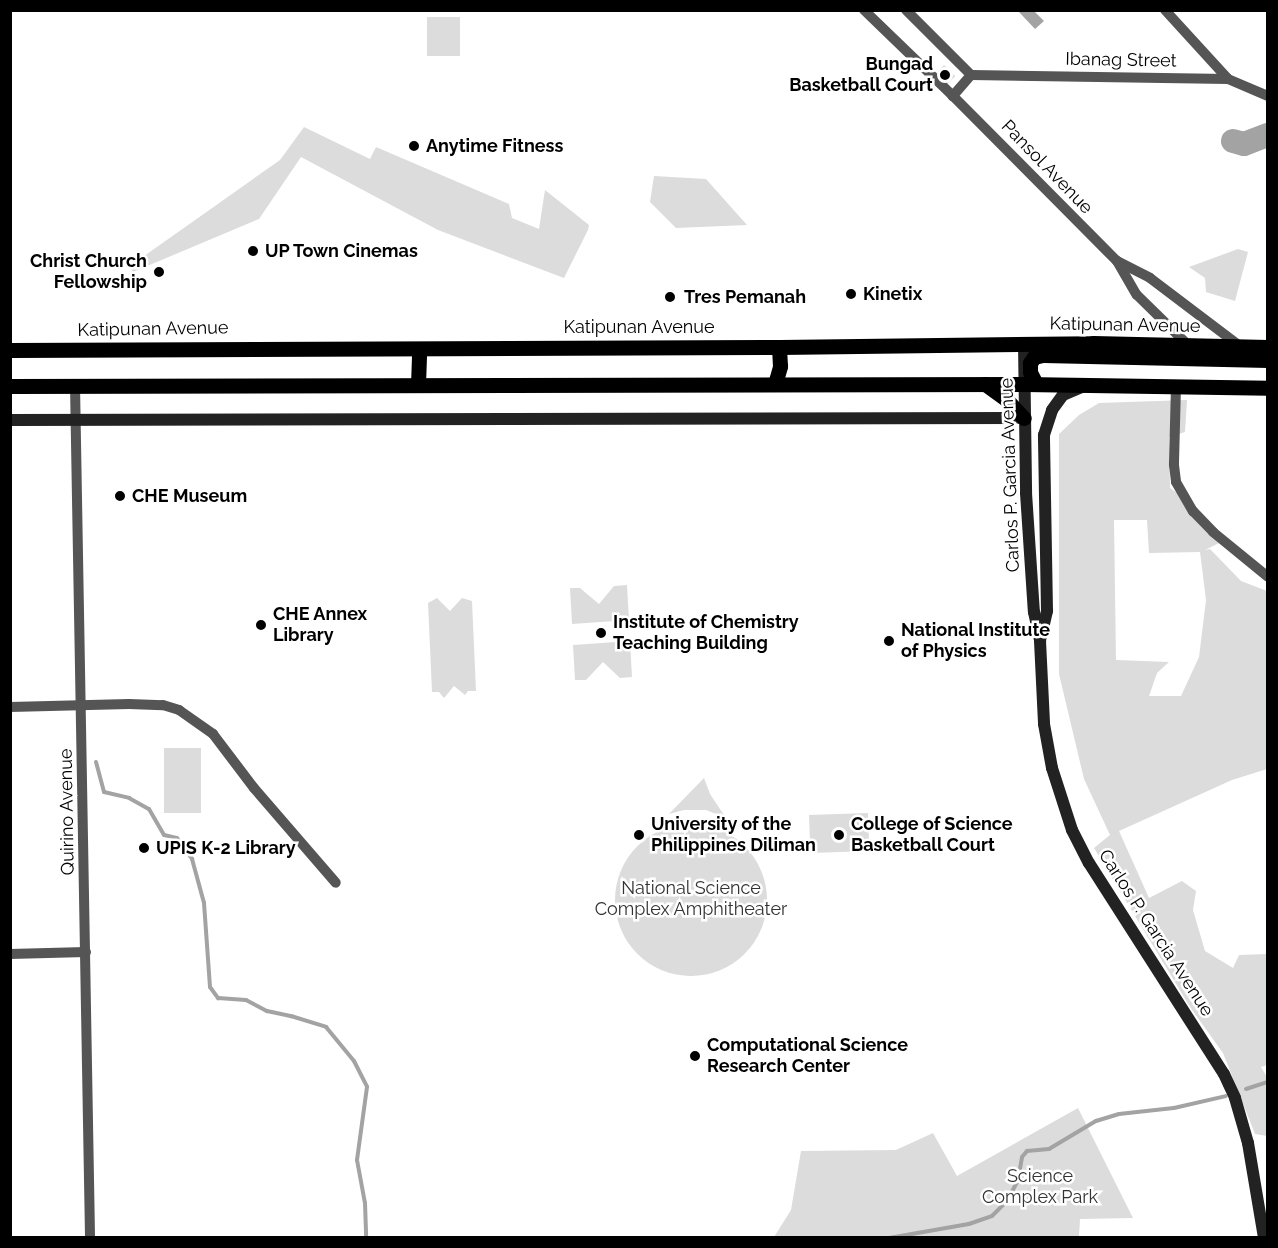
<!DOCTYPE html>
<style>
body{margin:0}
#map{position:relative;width:1278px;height:1248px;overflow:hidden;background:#fff;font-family:Raleway,sans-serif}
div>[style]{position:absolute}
.green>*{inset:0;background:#dcdcdc;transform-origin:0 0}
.round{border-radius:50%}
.water>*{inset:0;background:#a3a3a3}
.stream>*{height:4px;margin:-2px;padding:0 2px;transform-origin:2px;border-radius:2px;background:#a3a3a3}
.river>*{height:24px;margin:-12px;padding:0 12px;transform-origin:12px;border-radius:12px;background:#a3a3a3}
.street>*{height:10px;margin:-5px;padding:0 5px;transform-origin:5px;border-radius:5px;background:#555}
.secondary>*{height:12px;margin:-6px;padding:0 6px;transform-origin:6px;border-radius:6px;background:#222}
.primary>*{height:15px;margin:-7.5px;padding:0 7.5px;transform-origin:7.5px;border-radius:7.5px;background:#000}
.dots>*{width:16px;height:16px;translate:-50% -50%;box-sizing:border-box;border:3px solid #fff;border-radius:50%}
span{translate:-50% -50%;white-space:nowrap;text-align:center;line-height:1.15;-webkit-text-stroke:5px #fff;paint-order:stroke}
.street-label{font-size:18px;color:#000}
.poi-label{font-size:18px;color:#000;font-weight:700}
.right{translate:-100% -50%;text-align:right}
.left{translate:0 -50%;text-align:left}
.park-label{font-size:18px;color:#333}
.frame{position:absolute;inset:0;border:12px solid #000;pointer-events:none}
</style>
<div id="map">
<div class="green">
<i style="left:427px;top:17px;width:33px;height:39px"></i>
<i style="left:944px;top:65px;width:16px;height:11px;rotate:45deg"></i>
<i style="clip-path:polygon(304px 127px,370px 159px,376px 147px,509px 204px,512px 218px,539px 229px,545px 190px,589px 225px,588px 230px,564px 278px,438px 230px,301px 157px,259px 219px,133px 272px,130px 266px,280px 160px)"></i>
<i style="clip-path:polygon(654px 176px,706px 179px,747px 225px,676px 228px,650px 202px)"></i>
<i style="clip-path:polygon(1238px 249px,1248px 252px,1235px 301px,1206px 292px,1205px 278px,1189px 267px)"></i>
<i style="clip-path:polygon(evenodd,1187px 400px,1185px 432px,1169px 437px,1170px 488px,1194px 505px,1219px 543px,1205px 550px,1210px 549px,1241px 581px,1267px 591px,1267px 769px,1232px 780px,1119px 831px,1149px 898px,1182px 881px,1196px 891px,1193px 910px,1205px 951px,1233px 968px,1239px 955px,1267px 954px,1267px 1065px,1261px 1067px,1267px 1077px,1267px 1136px,1255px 1134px,1223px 1053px,1190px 1007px,1094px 848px,1110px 835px,1084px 779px,1059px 674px,1059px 434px,1079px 415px,1099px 403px,1187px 400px,1114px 520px,1147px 520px,1149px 553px,1200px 552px,1206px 600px,1199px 657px,1181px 696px,1149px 696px,1157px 673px,1169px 662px,1116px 660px,1114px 520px)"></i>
<i style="clip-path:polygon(627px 585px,629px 620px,572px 624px,570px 588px,580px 588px,599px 604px,614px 586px)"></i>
<i style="clip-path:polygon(437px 598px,450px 611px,462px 598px,472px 601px,476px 691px,468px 691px,465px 695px,454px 686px,444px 698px,439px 692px,432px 692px,428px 603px)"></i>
<i style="clip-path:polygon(630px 641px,632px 677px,620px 678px,603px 662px,586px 680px,575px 680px,573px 645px)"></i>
<i style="left:164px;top:748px;width:37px;height:65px"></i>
<i style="clip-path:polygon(704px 778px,710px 794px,726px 818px,706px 810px,684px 810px,669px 814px)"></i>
<i style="left:868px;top:813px;width:38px;height:59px;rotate:88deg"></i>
<i class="round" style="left:615px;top:824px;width:152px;height:152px"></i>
<i style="clip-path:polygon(1078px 1108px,1133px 1218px,1080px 1219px,1079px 1237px,774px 1237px,791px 1210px,801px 1151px,896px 1150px,933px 1133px,957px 1176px)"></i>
</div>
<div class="water">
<i style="clip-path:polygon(1020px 11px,1034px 11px,1044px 21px,1035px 29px,1019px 12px)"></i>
</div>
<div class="stream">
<i style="left:96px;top:762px;width:31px;rotate:75deg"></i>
<i style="left:104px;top:792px;width:26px;rotate:13deg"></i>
<i style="left:129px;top:798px;width:23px;rotate:29deg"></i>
<i style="left:149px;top:809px;width:30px;rotate:60deg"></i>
<i style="left:164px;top:835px;width:13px;rotate:13deg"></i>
<i style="left:177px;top:838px;width:26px;rotate:54deg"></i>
<i style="left:192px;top:859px;width:46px;rotate:74.7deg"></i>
<i style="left:204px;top:903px;width:84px;rotate:85.9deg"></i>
<i style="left:210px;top:987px;width:14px;rotate:54deg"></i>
<i style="left:218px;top:998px;width:28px;rotate:4deg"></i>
<i style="left:246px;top:1000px;width:24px;rotate:28deg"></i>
<i style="left:267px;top:1011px;width:25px;rotate:12deg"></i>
<i style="left:291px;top:1016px;width:37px;rotate:17deg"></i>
<i style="left:326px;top:1027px;width:44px;rotate:50.5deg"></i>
<i style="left:354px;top:1061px;width:29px;rotate:63deg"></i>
<i style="left:367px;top:1087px;width:74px;rotate:97.8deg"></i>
<i style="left:357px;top:1160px;width:44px;rotate:79.5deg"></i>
<i style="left:365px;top:1203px;width:35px;rotate:88deg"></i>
<i style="left:1246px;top:1089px;width:23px;rotate:-18deg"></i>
<i style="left:889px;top:1238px;width:81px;rotate:-9.9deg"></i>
<i style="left:969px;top:1224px;width:24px;rotate:-19deg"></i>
<i style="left:992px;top:1216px;width:21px;rotate:-45deg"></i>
<i style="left:1007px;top:1201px;width:24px;rotate:-62deg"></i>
<i style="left:1018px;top:1180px;width:23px;rotate:-80deg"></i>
<i style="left:1022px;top:1157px;width:8px;rotate:-50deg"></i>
<i style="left:1027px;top:1151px;width:22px;rotate:-5deg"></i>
<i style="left:1049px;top:1149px;width:55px;rotate:-30.8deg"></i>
<i style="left:1096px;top:1121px;width:24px;rotate:-17deg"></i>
<i style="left:1119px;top:1114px;width:55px;rotate:-6.2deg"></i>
<i style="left:1174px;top:1108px;width:53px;rotate:-13deg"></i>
</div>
<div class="river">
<i style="left:1233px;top:141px;width:11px;rotate:15deg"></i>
<i style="left:1244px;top:144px;width:26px;rotate:-21deg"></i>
</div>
<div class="street">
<i style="left:864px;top:10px;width:124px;rotate:44deg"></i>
<i style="left:953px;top:96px;width:233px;rotate:45.2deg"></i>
<i style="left:1117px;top:261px;width:37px;rotate:27deg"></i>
<i style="left:1150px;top:278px;width:113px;rotate:37.1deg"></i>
<i style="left:906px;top:10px;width:92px;rotate:45deg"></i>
<i style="left:971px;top:75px;width:28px;rotate:131deg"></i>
<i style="left:1165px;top:10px;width:93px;rotate:47.6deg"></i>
<i style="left:971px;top:75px;width:257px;rotate:0.9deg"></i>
<i style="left:1228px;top:79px;width:43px;rotate:23deg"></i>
<i style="left:1117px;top:261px;width:39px;rotate:60deg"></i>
<i style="left:1137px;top:295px;width:73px;rotate:44.4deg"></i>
<i style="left:75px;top:385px;width:853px;rotate:88.99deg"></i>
<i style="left:1176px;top:386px;width:79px;rotate:91.5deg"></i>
<i style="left:1174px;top:465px;width:17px;rotate:83deg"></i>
<i style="left:1176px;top:482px;width:34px;rotate:60deg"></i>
<i style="left:1193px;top:511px;width:29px;rotate:46deg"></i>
<i style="left:1213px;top:532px;width:71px;rotate:39.3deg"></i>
<i style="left:10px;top:707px;width:119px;rotate:-1.4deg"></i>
<i style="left:129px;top:704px;width:34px;rotate:2deg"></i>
<i style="left:163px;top:705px;width:17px;rotate:17deg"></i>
<i style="left:179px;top:710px;width:42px;rotate:35.2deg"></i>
<i style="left:213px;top:734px;width:68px;rotate:52.8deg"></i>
<i style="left:254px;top:788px;width:125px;rotate:49.2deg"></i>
<i style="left:10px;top:954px;width:76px;rotate:-1.5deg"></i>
</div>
<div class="secondary">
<i style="left:1024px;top:343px;width:150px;rotate:89.2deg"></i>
<i style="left:1026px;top:493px;width:119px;rotate:86.2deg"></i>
<i style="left:1034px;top:612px;width:30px;rotate:78deg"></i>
<i style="left:1040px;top:641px;width:83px;rotate:87.2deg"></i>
<i style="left:1044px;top:724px;width:45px;rotate:79.7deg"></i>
<i style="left:1052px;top:768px;width:65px;rotate:72.1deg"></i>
<i style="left:1072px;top:830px;width:37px;rotate:63deg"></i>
<i style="left:1089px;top:863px;width:250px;rotate:57.4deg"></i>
<i style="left:1224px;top:1074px;width:26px;rotate:65deg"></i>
<i style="left:1235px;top:1098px;width:47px;rotate:73.9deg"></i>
<i style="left:1248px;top:1143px;width:96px;rotate:80.4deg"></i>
<i style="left:10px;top:420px;width:1014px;rotate:-0.11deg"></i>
<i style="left:1041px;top:637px;width:27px;rotate:-77deg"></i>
<i style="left:1047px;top:611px;width:176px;rotate:-91deg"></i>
<i style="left:1044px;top:435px;width:26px;rotate:-72deg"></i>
<i style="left:1052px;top:410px;width:19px;rotate:-54deg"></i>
<i style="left:1063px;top:395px;width:23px;rotate:-23deg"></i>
</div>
<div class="primary">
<i style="left:10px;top:350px;width:769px;rotate:-0.22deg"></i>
<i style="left:779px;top:347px;width:314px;rotate:-0.7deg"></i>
<i style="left:1093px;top:343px;width:175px;rotate:1.3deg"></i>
<i style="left:775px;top:384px;width:19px;rotate:-74deg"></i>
<i style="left:780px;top:366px;width:19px;rotate:-93deg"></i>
<i style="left:985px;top:384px;width:26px;rotate:36deg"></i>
<i style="left:1006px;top:399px;width:26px;rotate:47deg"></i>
<i style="left:1036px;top:384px;width:13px;rotate:-117deg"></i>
<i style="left:1030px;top:372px;width:9px;rotate:-90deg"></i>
<i style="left:1030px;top:363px;width:7px;rotate:-56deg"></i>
<i style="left:1034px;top:357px;width:9px;rotate:-13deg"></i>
<i style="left:1043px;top:355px;width:225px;rotate:1.3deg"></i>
<i style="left:418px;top:385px;width:36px;rotate:-88deg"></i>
<i style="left:10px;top:386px;width:1014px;rotate:-0.11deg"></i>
<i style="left:1024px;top:384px;width:244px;rotate:0.9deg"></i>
</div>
<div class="dots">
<i style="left:945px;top:75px;background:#000"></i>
<i style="left:414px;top:146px;background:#000"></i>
<i style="left:253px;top:251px;background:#000"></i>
<i style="left:159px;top:272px;background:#000"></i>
<i style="left:851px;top:294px;background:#000"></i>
<i style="left:670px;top:297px;background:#000"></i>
<i style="left:120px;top:496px;background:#000"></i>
<i style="left:261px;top:625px;background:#000"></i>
<i style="left:601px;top:633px;background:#000"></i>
<i style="left:889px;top:641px;background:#000"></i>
<i style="left:639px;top:835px;background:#000"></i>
<i style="left:839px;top:835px;background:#000"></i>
<i style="left:144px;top:848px;background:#000"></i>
<i style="left:695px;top:1056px;background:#000"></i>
</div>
<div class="street-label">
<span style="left:1121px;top:60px;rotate:1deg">Ibanag Street</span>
<span style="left:1047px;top:167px;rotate:46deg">Pansol Avenue</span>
<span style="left:1125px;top:325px;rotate:1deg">Katipunan Avenue</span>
<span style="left:639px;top:327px">Katipunan Avenue</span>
<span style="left:153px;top:329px;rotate:-1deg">Katipunan Avenue</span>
<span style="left:1010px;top:475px;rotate:-92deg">Carlos P. Garcia Avenue</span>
<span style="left:67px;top:812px;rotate:-91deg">Quirino Avenue</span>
<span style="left:1156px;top:933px;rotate:57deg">Carlos P. Garcia Avenue</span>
</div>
<div class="poi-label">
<span class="right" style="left:933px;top:75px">Bungad<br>Basketball Court</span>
<span class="left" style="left:426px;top:146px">Anytime Fitness</span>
<span class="left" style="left:265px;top:251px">UP Town Cinemas</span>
<span class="right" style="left:147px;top:272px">Christ Church<br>Fellowship</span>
<span class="left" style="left:863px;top:294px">Kinetix</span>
<span class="left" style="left:684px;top:297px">Tres Pemanah</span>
<span class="left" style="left:132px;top:496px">CHE Museum</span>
<span class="left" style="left:273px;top:625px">CHE Annex<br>Library</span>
<span class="left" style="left:613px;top:633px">Institute of Chemistry<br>Teaching Building</span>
<span class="left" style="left:901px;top:641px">National Institute<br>of Physics</span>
<span class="left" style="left:651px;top:835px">University of the<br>Philippines Diliman</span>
<span class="left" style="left:851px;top:835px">College of Science<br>Basketball Court</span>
<span class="left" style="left:156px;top:848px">UPIS K-2 Library</span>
<span class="left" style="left:707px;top:1056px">Computational Science<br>Research Center</span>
</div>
<div class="park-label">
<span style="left:691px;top:899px">National Science<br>Complex Amphitheater</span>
<span style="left:1040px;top:1187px">Science<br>Complex Park</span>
</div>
<div class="frame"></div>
</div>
